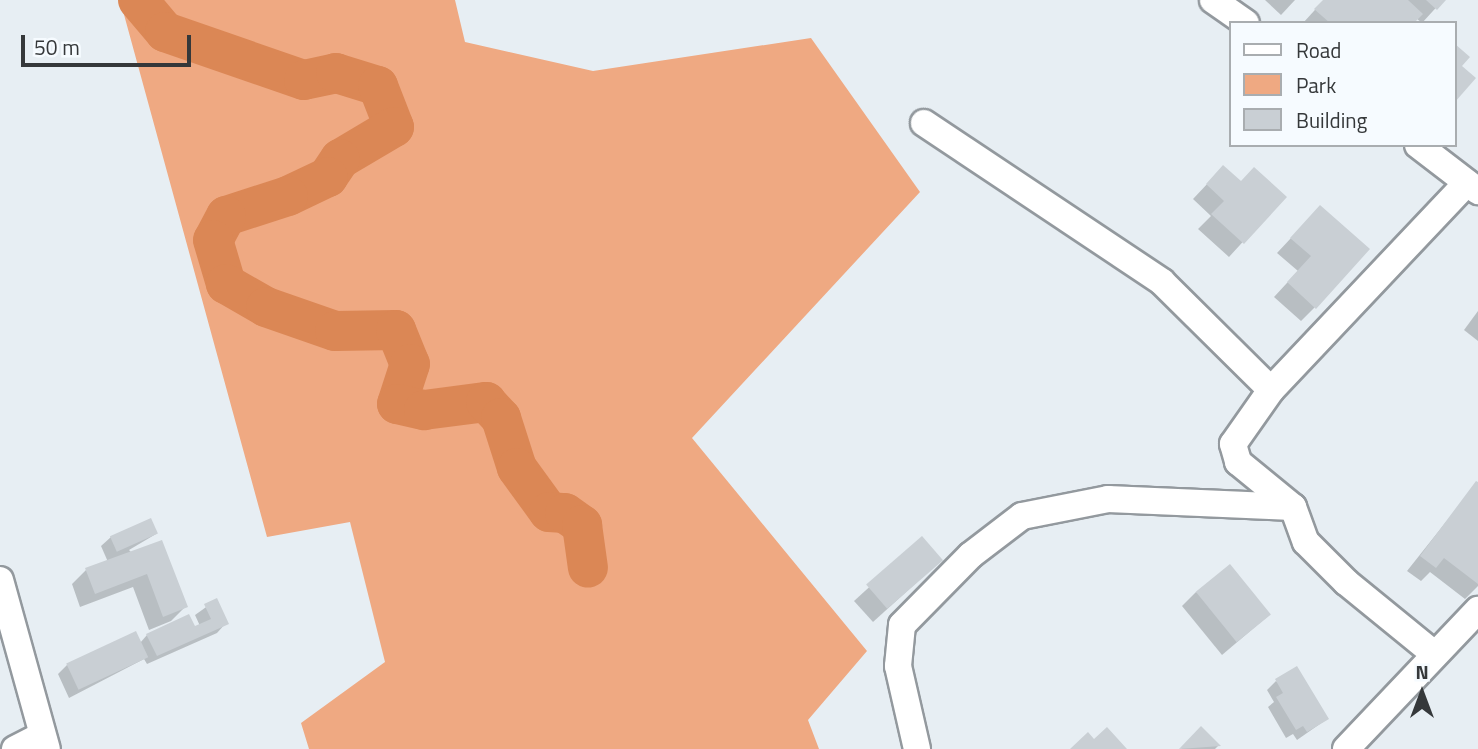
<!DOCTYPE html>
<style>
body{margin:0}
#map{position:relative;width:1478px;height:749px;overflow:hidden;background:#e7eef3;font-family:"Titillium Web",sans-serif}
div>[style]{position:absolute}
.green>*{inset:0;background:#efa982}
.shadow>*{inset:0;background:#0003}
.river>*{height:40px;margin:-20px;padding:0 20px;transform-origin:20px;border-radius:20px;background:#db8755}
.building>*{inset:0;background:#c9cfd4;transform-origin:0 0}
.roads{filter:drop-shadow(2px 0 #93999e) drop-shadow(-2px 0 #93999e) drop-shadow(0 2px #93999e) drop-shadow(0 -2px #93999e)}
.minor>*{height:26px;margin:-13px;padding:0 13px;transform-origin:13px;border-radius:13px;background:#fff}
span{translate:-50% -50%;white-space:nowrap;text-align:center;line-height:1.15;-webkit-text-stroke:7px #f6fbff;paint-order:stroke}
.legend{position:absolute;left:1229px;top:21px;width:228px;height:126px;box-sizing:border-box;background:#f6fbff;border:2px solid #a9adb0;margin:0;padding:9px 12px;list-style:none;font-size:21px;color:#35383a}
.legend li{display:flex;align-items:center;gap:14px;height:35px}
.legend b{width:35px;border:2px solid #a9adb0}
.north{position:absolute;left:1387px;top:658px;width:70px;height:70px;-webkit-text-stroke:5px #f6fbff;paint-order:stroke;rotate:0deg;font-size:19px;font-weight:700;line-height:28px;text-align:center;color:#35383a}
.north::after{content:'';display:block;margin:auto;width:24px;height:32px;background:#35383a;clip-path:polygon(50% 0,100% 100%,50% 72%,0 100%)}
.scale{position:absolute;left:21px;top:35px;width:170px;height:32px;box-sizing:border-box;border:4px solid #35383a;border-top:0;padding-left:9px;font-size:21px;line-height:24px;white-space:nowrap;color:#35383a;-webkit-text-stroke:5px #f6fbff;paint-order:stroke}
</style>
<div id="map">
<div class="green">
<i style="clip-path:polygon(120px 0,455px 0,465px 42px,593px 71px,811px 38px,920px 192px,692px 438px,867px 651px,808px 720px,819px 749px,309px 749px,301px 723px,385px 662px,350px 522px,267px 537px)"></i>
</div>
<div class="shadow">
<i style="clip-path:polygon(1265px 0,1295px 0,1281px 15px)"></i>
<i style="clip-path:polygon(1324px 0,1443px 0,1422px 23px,1416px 18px,1412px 23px,1303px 23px)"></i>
<i style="clip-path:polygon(1209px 182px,1241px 183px,1284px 197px,1229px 257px,1198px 229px,1211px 216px,1193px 199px)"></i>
<i style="clip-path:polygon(1320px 207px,1315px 307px,1301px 321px,1274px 297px,1298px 271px,1277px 253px)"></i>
<i style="clip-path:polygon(1478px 311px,1478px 341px,1464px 330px)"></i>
<i style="clip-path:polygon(1477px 483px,1478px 586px,1465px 599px,1430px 572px,1421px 581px,1407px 571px)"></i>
<i style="clip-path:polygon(156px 534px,129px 550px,185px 607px,171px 621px,149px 630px,133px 587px,80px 607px,72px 584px,86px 570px,108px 562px,101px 546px,111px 537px)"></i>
<i style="clip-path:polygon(922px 539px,927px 573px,873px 622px,854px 601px)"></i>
<i style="clip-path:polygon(1196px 592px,1269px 615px,1222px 655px,1182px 606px)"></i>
<i style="clip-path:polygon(216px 600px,226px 623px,217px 633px,147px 664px,144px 659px,69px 698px,58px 674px,67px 665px,140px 643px,147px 635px,194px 629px,200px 626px,195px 615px)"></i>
<i style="clip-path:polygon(1276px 681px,1327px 719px,1297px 740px,1293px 734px,1286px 738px,1268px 707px,1274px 702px,1267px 690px)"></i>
<i style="clip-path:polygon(1201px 729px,1218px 746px,1215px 749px,1181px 749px)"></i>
</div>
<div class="river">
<i style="left:138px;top:0;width:42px;rotate:49.8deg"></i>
<i style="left:165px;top:32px;width:147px;rotate:19.1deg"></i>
<i style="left:304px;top:80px;width:33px;rotate:-12deg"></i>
<i style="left:336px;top:73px;width:44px;rotate:17.2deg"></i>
<i style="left:378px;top:86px;width:44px;rotate:68.7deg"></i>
<i style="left:394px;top:127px;width:63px;rotate:149.3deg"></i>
<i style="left:340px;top:159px;width:22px;rotate:124deg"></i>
<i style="left:328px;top:177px;width:44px;rotate:154.6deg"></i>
<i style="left:288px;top:196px;width:65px;rotate:162.1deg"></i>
<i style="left:226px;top:216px;width:27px;rotate:118deg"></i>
<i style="left:213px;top:240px;width:46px;rotate:73.5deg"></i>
<i style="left:226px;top:284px;width:46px;rotate:29.9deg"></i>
<i style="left:266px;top:307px;width:73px;rotate:19.2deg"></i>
<i style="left:335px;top:331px;width:61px;rotate:-0.9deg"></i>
<i style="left:396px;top:330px;width:37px;rotate:68deg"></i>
<i style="left:410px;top:364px;width:42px;rotate:108deg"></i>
<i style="left:397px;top:404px;width:28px;rotate:13deg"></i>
<i style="left:424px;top:410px;width:63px;rotate:-7.4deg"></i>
<i style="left:486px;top:402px;width:22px;rotate:47deg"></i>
<i style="left:501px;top:418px;width:52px;rotate:72.3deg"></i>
<i style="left:517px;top:468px;width:54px;rotate:54deg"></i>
<i style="left:549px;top:512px;width:16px;rotate:4deg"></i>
<i style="left:565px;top:513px;width:21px;rotate:35deg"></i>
<i style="left:582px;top:525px;width:43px;rotate:82.1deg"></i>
</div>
<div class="building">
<i style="clip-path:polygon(1323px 0,1408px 0,1423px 14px,1414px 23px,1330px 23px,1314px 9px)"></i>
<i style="clip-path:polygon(1426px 0,1446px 0,1437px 10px)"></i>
<i style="clip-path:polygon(1455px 44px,1470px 57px,1462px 66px,1476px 78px,1455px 102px)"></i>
<i style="clip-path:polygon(1223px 165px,1241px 181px,1254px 167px,1287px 197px,1244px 244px,1211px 214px,1224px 201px,1206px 184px)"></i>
<i style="clip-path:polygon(1320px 205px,1370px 249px,1316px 309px,1287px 282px,1311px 256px,1290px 238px)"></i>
<i style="clip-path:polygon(1476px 481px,1478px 482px,1478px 584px,1444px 558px,1436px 568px,1420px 556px)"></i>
<i style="left:151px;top:518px;width:17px;height:45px;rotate:66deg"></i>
<i style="left:922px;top:536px;width:32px;height:74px;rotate:49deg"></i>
<i style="clip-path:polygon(162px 540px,188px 607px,163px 617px,147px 574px,95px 594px,85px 568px)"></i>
<i style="left:1230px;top:564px;width:65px;height:44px;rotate:51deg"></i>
<i style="clip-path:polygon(217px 598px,229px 624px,157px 656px,146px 634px,189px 614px,195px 626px,211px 619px,204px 604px)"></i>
<i style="left:136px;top:631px;width:29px;height:77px;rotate:65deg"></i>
<i style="clip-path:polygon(1297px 666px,1329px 719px,1307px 732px,1303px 726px,1296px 730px,1276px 697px,1283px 693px,1275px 679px)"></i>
<i style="clip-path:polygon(1201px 726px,1221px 746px,1179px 749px)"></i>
<i style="clip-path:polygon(1107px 727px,1127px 749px,1070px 749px,1088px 732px,1094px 739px)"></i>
</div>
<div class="roads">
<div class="minor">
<i style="left:1213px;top:0;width:40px;rotate:34.9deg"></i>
<i style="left:924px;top:123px;width:286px;rotate:33.7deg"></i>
<i style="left:1162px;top:282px;width:153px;rotate:44.7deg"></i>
<i style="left:1271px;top:390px;width:66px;rotate:125.1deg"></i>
<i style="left:1233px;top:444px;width:19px;rotate:74deg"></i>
<i style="left:1238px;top:462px;width:71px;rotate:39.3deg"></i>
<i style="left:1293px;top:507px;width:37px;rotate:70deg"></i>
<i style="left:1306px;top:542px;width:57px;rotate:45deg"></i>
<i style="left:1346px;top:582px;width:112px;rotate:39.2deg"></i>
<i style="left:1418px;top:145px;width:76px;rotate:37.5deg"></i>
<i style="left:1271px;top:390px;width:285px;rotate:-46.6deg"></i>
<i style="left:0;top:580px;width:175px;rotate:74.5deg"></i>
<i style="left:15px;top:749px;width:28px;rotate:-27deg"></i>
<i style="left:917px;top:749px;width:85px;rotate:-102.9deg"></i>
<i style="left:898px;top:666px;width:41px;rotate:-84.4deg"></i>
<i style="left:902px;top:625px;width:98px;rotate:-45.4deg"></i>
<i style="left:971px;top:555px;width:64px;rotate:-37.4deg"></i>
<i style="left:1022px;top:516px;width:88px;rotate:-11.2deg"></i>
<i style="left:1108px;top:499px;width:185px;rotate:2.5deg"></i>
<i style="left:1346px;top:749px;width:192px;rotate:-46.5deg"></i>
</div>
</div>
<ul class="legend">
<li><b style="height:9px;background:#fff"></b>Road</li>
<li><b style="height:19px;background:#efa982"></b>Park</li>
<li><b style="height:19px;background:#c9cfd4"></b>Building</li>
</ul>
<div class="north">N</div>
<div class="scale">50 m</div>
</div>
